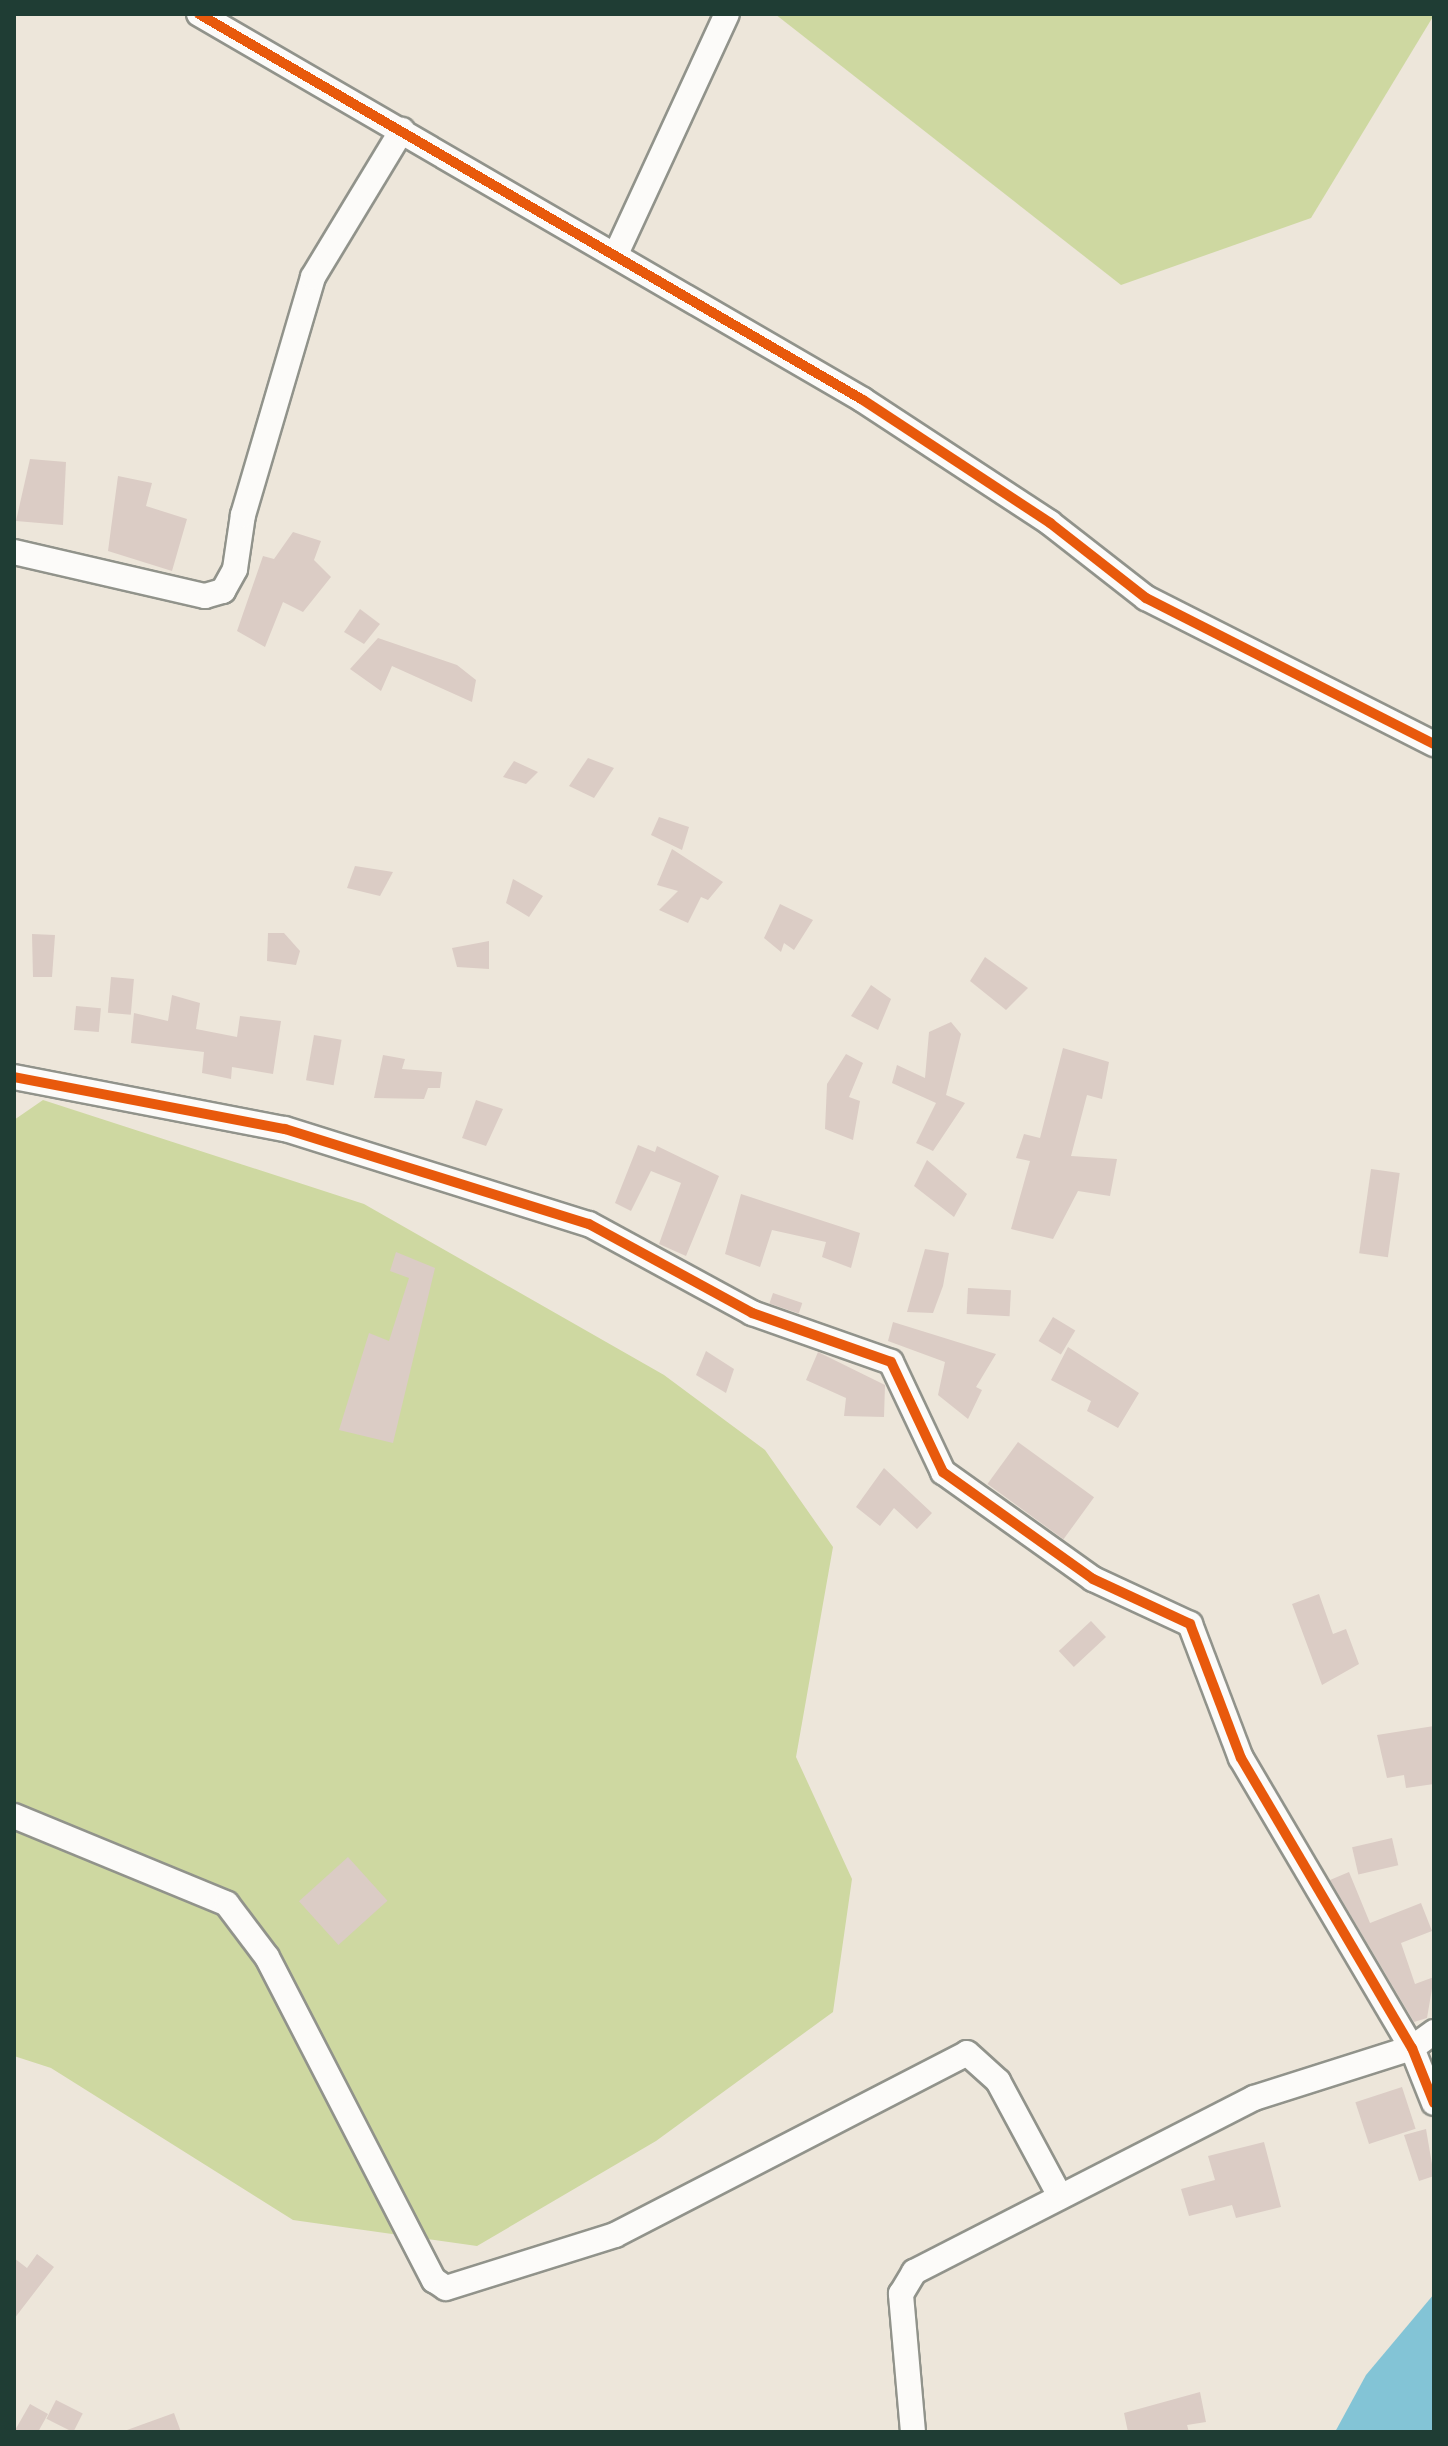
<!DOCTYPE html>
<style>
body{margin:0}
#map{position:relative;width:1448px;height:2446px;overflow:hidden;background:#ede6da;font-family:"IM FELL English",serif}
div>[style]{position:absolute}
.green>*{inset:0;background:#ced8a1}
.water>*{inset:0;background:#83c4d6}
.building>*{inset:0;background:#dbccc5;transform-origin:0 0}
.roads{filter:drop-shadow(2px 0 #91938b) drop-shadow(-2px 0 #91938b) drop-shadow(0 2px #91938b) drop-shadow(0 -2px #91938b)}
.minor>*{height:24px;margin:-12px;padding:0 12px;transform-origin:12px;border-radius:12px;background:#fcfbf9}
.cycleway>*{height:10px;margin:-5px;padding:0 5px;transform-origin:5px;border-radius:5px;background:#e8590c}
span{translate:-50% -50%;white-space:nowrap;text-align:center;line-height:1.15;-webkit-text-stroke:6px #f7f3e8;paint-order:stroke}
.frame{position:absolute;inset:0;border:16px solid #1f3d34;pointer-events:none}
</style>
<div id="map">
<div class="green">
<i style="clip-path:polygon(775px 14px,1434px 14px,1434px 15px,1311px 218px,1121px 285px)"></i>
<i style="clip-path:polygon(43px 1100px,364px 1204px,664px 1375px,765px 1450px,833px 1547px,796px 1757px,852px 1879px,833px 2012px,656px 2141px,477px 2246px,293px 2220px,51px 2068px,14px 2056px,14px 1120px)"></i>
</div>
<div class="water">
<i style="clip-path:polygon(1434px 2294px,1434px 2432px,1335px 2432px,1366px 2375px)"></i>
</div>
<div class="building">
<i style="clip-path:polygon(30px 459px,66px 462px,63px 525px,16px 521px)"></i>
<i style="clip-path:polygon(118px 476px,152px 483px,146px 506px,187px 519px,172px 571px,108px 551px)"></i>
<i style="clip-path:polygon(293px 532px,321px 541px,314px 560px,331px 577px,303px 612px,283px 602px,265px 647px,237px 631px,263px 556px,274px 559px)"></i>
<i style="clip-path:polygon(360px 609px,380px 624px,364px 644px,344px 632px)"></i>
<i style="clip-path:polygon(378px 638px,457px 665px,476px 680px,472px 702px,392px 666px,381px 691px,350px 669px)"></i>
<i style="clip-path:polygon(588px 758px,614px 768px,594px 798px,569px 786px)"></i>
<i style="clip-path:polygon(514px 761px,538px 772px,526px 784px,503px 777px)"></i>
<i style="clip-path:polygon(659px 817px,689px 827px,682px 850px,651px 835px)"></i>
<i style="clip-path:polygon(672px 849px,723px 882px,708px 900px,701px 897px,688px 923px,659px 910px,678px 891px,657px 885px)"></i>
<i style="clip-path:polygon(355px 866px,393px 872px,380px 896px,347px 888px)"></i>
<i style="clip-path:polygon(513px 879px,543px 896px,529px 917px,506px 903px)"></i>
<i style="clip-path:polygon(780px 904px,813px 920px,794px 950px,784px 943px,781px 952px,764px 938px)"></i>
<i style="clip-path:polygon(268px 933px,284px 933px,300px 951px,296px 965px,267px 961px)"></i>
<i style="clip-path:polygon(32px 934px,55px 935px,52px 977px,33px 977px)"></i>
<i style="clip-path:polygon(489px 941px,489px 969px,457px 967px,452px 948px)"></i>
<i style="clip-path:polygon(985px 957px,1028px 988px,1006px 1010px,970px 981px)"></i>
<i style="left:111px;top:977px;width:23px;height:36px;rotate:5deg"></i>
<i style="clip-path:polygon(871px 985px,891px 999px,878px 1030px,851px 1016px)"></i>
<i style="clip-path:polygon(172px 995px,200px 1003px,196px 1029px,237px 1037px,240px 1016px,281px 1021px,273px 1074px,232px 1067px,231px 1079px,202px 1073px,204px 1052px,131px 1043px,134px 1013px,168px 1021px)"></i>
<i style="left:76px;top:1006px;width:25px;height:24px;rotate:5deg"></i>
<i style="clip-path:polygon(951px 1022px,961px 1034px,946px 1095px,965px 1103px,933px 1151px,916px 1143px,936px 1103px,892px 1083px,897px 1065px,925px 1078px,929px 1032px)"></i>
<i style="left:314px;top:1035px;width:28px;height:46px;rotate:10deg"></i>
<i style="clip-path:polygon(1063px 1048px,1109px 1062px,1102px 1099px,1087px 1095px,1071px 1156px,1117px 1159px,1110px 1196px,1078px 1191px,1053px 1239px,1011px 1229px,1030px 1161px,1016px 1158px,1024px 1134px,1040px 1138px)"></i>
<i style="clip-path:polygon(846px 1054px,863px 1063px,849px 1097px,860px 1101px,853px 1140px,825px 1129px,827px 1084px)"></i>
<i style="clip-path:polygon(383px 1055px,405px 1059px,402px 1069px,442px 1072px,440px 1088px,428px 1088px,424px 1099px,374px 1098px)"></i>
<i style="clip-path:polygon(476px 1100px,503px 1109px,486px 1146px,462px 1138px)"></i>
<i style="clip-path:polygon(638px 1145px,655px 1152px,657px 1146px,719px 1176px,686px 1256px,659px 1244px,681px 1183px,651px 1171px,631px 1211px,615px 1203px)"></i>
<i style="clip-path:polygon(927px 1160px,967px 1194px,954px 1217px,914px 1186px)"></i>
<i style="left:1371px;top:1169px;width:29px;height:85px;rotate:8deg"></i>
<i style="clip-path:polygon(741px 1194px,860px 1233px,851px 1268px,822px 1257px,826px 1242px,772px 1230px,760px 1267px,725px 1254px)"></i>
<i style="clip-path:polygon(925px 1249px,949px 1253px,943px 1286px,933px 1313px,907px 1312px)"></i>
<i style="clip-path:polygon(396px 1252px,435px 1268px,393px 1443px,339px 1430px,369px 1333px,389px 1341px,409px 1278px,390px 1271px)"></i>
<i style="left:968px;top:1288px;width:43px;height:26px;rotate:3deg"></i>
<i style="left:773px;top:1293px;width:31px;height:11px;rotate:19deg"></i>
<i style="left:1053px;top:1317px;width:26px;height:28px;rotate:31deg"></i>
<i style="clip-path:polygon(893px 1322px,996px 1354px,976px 1387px,982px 1390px,968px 1419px,938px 1395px,945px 1362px,888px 1341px)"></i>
<i style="clip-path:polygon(1068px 1347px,1139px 1393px,1118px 1428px,1087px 1411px,1091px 1401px,1051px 1380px)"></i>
<i style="clip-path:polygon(706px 1351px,734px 1369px,726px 1393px,696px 1375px)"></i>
<i style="clip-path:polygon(818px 1352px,885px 1385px,884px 1417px,844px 1416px,846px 1398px,806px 1380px)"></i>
<i style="left:1018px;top:1442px;width:94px;height:52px;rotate:36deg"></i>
<i style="clip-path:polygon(884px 1468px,932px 1513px,917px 1529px,894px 1508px,880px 1526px,856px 1507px)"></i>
<i style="clip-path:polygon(1319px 1594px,1333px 1634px,1346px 1629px,1359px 1664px,1322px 1685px,1292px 1604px)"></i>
<i style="left:1091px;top:1621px;width:22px;height:44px;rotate:47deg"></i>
<i style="clip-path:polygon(1434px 1726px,1434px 1784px,1406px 1788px,1404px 1775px,1387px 1778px,1377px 1735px)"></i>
<i style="left:1392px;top:1838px;width:28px;height:41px;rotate:77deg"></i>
<i style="left:348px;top:1857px;width:59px;height:66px;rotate:48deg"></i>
<i style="clip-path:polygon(1349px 1872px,1370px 1923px,1421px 1903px,1432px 1931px,1401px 1943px,1415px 1984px,1434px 1977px,1427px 2018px,1414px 2022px,1330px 1880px)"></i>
<i style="left:1402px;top:2087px;width:44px;height:49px;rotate:72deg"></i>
<i style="clip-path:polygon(1426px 2129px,1434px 2176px,1419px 2181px,1404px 2135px)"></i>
<i style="clip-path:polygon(1264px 2142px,1281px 2207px,1236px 2218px,1232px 2205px,1189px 2216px,1181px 2189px,1215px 2180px,1208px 2156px)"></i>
<i style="clip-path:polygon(37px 2254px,54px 2267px,14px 2319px,14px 2258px,27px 2268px)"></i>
<i style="clip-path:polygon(1200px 2392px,1206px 2422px,1187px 2425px,1189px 2432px,1128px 2432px,1124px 2413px)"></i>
<i style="left:56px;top:2400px;width:30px;height:21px;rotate:27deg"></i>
<i style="clip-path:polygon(30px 2404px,48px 2414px,38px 2432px,14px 2432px)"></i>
<i style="clip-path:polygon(174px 2413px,181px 2432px,128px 2432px,127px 2430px)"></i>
</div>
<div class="roads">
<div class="minor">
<i style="left:199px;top:14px;width:768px;rotate:30.17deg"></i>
<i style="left:863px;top:400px;width:224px;rotate:33.3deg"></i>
<i style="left:1050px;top:523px;width:122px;rotate:38deg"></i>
<i style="left:1146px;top:598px;width:323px;rotate:26.9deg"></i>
<i style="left:616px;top:254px;width:264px;rotate:-65.2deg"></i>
<i style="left:14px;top:552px;width:196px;rotate:13deg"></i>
<i style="left:205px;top:596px;width:19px;rotate:-16deg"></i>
<i style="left:223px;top:591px;width:25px;rotate:-61deg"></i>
<i style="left:235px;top:569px;width:55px;rotate:-81.6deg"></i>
<i style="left:243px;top:515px;width:248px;rotate:-73.6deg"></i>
<i style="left:313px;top:277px;width:172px;rotate:-58.8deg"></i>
<i style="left:14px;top:1077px;width:276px;rotate:10.9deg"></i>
<i style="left:285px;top:1129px;width:318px;rotate:17.4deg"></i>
<i style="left:589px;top:1224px;width:186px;rotate:28.6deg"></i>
<i style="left:752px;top:1313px;width:147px;rotate:19.4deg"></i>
<i style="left:891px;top:1362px;width:122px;rotate:64.7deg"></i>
<i style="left:943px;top:1472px;width:184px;rotate:35.5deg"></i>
<i style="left:1093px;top:1579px;width:107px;rotate:24.9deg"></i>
<i style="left:1190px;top:1624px;width:143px;rotate:69.2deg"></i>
<i style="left:1241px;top:1758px;width:337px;rotate:59.5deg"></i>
<i style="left:1412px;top:2048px;width:59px;rotate:68.2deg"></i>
<i style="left:14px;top:1816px;width:230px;rotate:22.4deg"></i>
<i style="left:227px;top:1904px;width:66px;rotate:53deg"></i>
<i style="left:267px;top:1957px;width:364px;rotate:62.7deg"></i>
<i style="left:434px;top:2280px;width:14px;rotate:34deg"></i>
<i style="left:446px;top:2288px;width:177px;rotate:-17.4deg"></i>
<i style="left:615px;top:2235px;width:396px;rotate:-27.3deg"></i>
<i style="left:967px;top:2053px;width:42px;rotate:42.1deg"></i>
<i style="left:998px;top:2081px;width:131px;rotate:61.7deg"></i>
<i style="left:913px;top:2432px;width:139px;rotate:-95deg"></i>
<i style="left:901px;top:2294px;width:26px;rotate:-59deg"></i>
<i style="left:914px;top:2272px;width:382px;rotate:-27.1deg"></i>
<i style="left:1254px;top:2098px;width:166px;rotate:-17.6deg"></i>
<i style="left:1412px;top:2048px;width:27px;rotate:-36deg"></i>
</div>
</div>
<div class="cycleway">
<i style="left:199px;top:14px;width:768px;rotate:30.17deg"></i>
<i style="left:863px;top:400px;width:224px;rotate:33.3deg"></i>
<i style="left:1050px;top:523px;width:122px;rotate:38deg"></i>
<i style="left:1146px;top:598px;width:323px;rotate:26.9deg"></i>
<i style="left:14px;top:1077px;width:276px;rotate:10.9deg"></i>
<i style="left:285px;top:1129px;width:318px;rotate:17.4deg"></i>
<i style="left:589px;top:1224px;width:186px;rotate:28.6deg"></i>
<i style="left:752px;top:1313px;width:147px;rotate:19.4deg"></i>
<i style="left:891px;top:1362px;width:122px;rotate:64.7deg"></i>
<i style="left:943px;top:1472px;width:184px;rotate:35.5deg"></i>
<i style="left:1093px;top:1579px;width:107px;rotate:24.9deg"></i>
<i style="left:1190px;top:1624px;width:143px;rotate:69.2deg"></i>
<i style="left:1241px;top:1758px;width:337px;rotate:59.5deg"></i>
<i style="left:1412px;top:2048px;width:59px;rotate:68.2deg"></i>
</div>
<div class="frame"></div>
</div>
